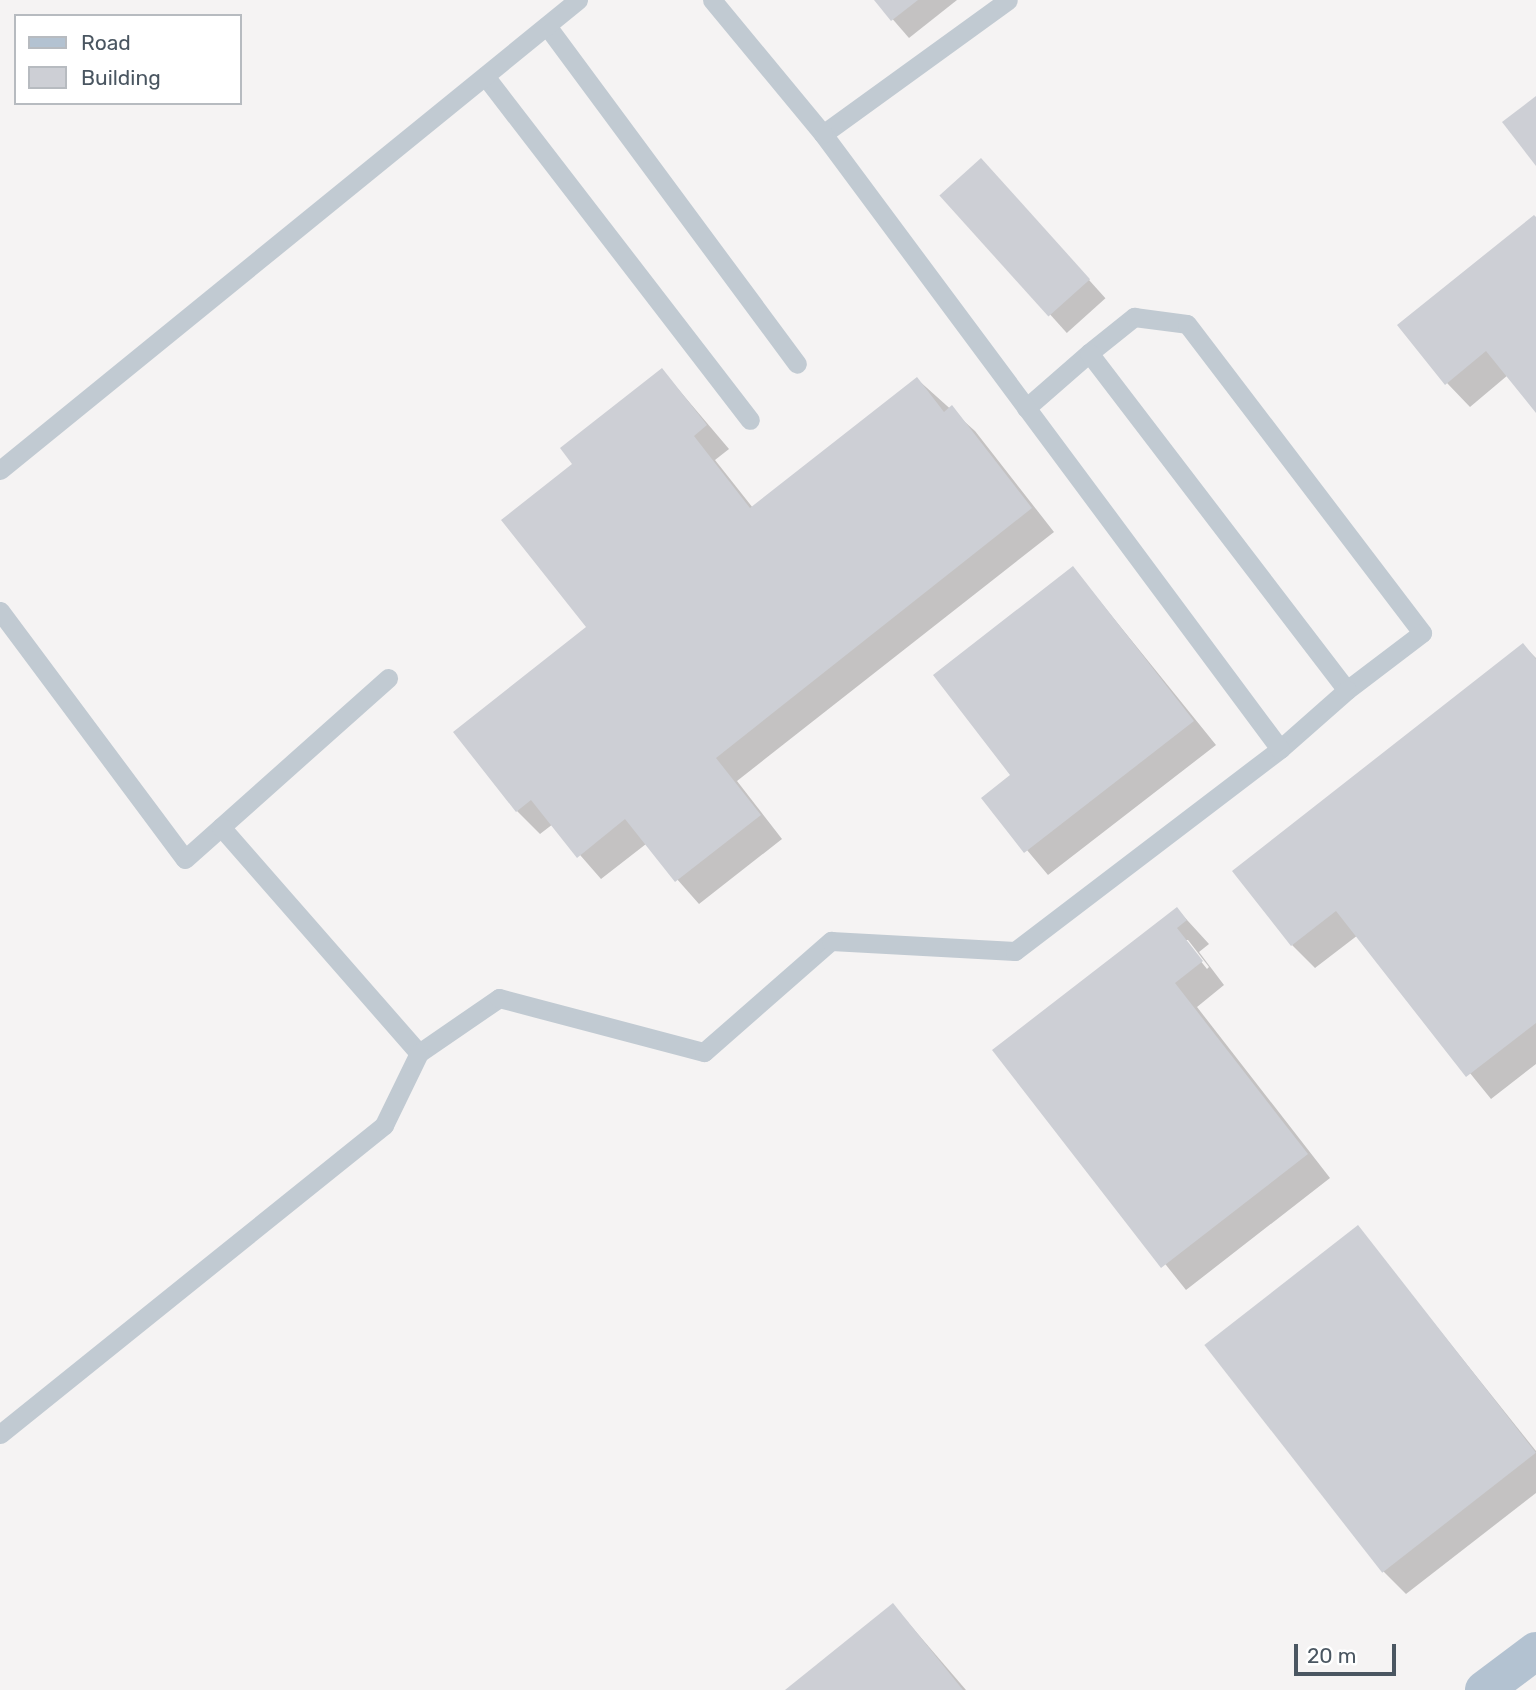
<!DOCTYPE html>
<style>
body{margin:0}
#map{position:relative;width:1536px;height:1690px;overflow:hidden;background:#f5f3f3;font-family:Rubik,sans-serif}
div>[style]{position:absolute}
.shadow>*{inset:0;background:#0003;transform-origin:0 0}
.building>*{inset:0;background:#cdcfd5;transform-origin:0 0}
.service>*{height:19px;margin:-9.5px;padding:0 9.5px;transform-origin:9.5px;border-radius:9.5px;background:#c1cad2}
.primary>*{height:38px;margin:-19px;padding:0 19px;transform-origin:19px;border-radius:19px;background:#b3c2d1}
span{translate:-50% -50%;white-space:nowrap;text-align:center;line-height:1.15;-webkit-text-stroke:6px #fff;paint-order:stroke}
.legend{position:absolute;left:14px;top:14px;width:228px;height:91px;box-sizing:border-box;background:#fff;border:2px solid #b7bbc0;margin:0;padding:9px 12px;list-style:none;font-size:21px;color:#4a5661}
.legend li{display:flex;align-items:center;gap:14px;height:35px}
.legend b{width:35px;border:2px solid #b7bbc0}
.scale{position:absolute;left:1294px;top:1644px;width:102px;height:32px;box-sizing:border-box;border:4px solid #4a5661;border-top:0;padding-left:9px;font-size:21px;line-height:24px;white-space:nowrap;color:#4a5661;-webkit-text-stroke:5px #fff;paint-order:stroke}
</style>
<div id="map">
<div class="shadow">
<i style="clip-path:polygon(876px 0,957px 0,909px 38px)"></i>
<i style="left:981px;top:160px;width:186px;height:52px;rotate:48deg"></i>
<i style="clip-path:polygon(1536px 219px,1536px 411px,1508px 375px,1470px 407px,1447px 383px)"></i>
<i style="clip-path:polygon(662px 370px,729px 449px,715px 460px,753px 508px,917px 379px,975px 431px,1054px 532px,737px 781px,782px 839px,699px 904px,646px 844px,601px 879px,553px 824px,540px 834px,517px 811px,588px 628px,575px 465px)"></i>
<i style="clip-path:polygon(1073px 568px,1216px 745px,1048px 875px,983px 798px,1013px 775px)"></i>
<i style="clip-path:polygon(1523px 645px,1536px 658px,1536px 1064px,1491px 1099px,1358px 935px,1315px 968px,1292px 945px)"></i>
<i style="clip-path:polygon(evenodd,1177px 909px,1209px 944px,1199px 952px,1224px 985px,1197px 1007px,1330px 1178px,1186px 1290px,995px 1051px,1177px 909px,1184px 940px,1188px 940px,1209px 967px,1207px 969px,1184px 940px)"></i>
<i style="clip-path:polygon(1358px 1228px,1536px 1451px,1536px 1493px,1406px 1594px,1383px 1571px)"></i>
<i style="clip-path:polygon(893px 1605px,966px 1690px,788px 1690px)"></i>
</div>
<div class="building">
<i style="clip-path:polygon(874px 0,918px 0,891px 21px)"></i>
<i style="clip-path:polygon(1536px 96px,1536px 166px,1502px 122px)"></i>
<i style="left:981px;top:158px;width:163px;height:56px;rotate:48deg"></i>
<i style="clip-path:polygon(1534px 215px,1536px 217px,1536px 413px,1486px 351px,1445px 385px,1397px 325px)"></i>
<i style="clip-path:polygon(662px 368px,707px 425px,694px 436px,750px 508px,917px 377px,944px 412px,952px 405px,1032px 508px,716px 758px,761px 815px,675px 882px,625px 819px,577px 858px,531px 800px,516px 812px,453px 732px,586px 627px,501px 520px,572px 464px,560px 448px)"></i>
<i style="clip-path:polygon(1073px 566px,1194px 721px,1024px 853px,981px 798px,1010px 775px,933px 675px)"></i>
<i style="clip-path:polygon(1523px 643px,1536px 659px,1536px 1023px,1466px 1077px,1336px 911px,1291px 946px,1232px 871px)"></i>
<i style="clip-path:polygon(1177px 907px,1187px 920px,1177px 928px,1203px 961px,1175px 983px,1308px 1154px,1161px 1268px,992px 1050px)"></i>
<i style="left:1358px;top:1225px;width:289px;height:195px;rotate:52deg"></i>
<i style="clip-path:polygon(893px 1603px,963px 1690px,785px 1690px)"></i>
</div>
<div class="service">
<i style="left:547px;top:26px;width:420px;rotate:53.5deg"></i>
<i style="left:485px;top:76px;width:434px;rotate:52.4deg"></i>
<i style="left:823px;top:134px;width:228px;rotate:-35.9deg"></i>
<i style="left:1089px;top:353px;width:58px;rotate:-38.7deg"></i>
<i style="left:1134px;top:317px;width:53px;rotate:7.5deg"></i>
<i style="left:1187px;top:324px;width:388px;rotate:52.7deg"></i>
<i style="left:1422px;top:633px;width:94px;rotate:142.8deg"></i>
<i style="left:1026px;top:408px;width:84px;rotate:-41.1deg"></i>
<i style="left:1089px;top:353px;width:424px;rotate:52.6deg"></i>
<i style="left:1347px;top:690px;width:89px;rotate:138.6deg"></i>
<i style="left:0;top:470px;width:745px;rotate:-39.12deg"></i>
<i style="left:0;top:611px;width:309px;rotate:53.3deg"></i>
<i style="left:185px;top:859px;width:272px;rotate:-41.7deg"></i>
<i style="left:221px;top:827px;width:300px;rotate:48.8deg"></i>
<i style="left:419px;top:1053px;width:97px;rotate:-34.5deg"></i>
<i style="left:499px;top:998px;width:212px;rotate:14.8deg"></i>
<i style="left:704px;top:1052px;width:169px;rotate:-41.2deg"></i>
<i style="left:831px;top:941px;width:184px;rotate:3.1deg"></i>
<i style="left:1015px;top:951px;width:333px;rotate:-37.3deg"></i>
<i style="left:1280px;top:749px;width:766px;rotate:-126.62deg"></i>
<i style="left:823px;top:134px;width:174px;rotate:-129.6deg"></i>
<i style="left:0;top:1434px;width:493px;rotate:-38.8deg"></i>
<i style="left:384px;top:1125px;width:80px;rotate:-64.1deg"></i>
</div>
<div class="primary">
<i style="left:1484px;top:1690px;width:65px;rotate:-36.9deg"></i>
</div>
<ul class="legend">
<li><b style="height:9px;background:#b3c2d1"></b>Road</li>
<li><b style="height:19px;background:#cdcfd5"></b>Building</li>
</ul>
<div class="scale">20 m</div>
</div>
